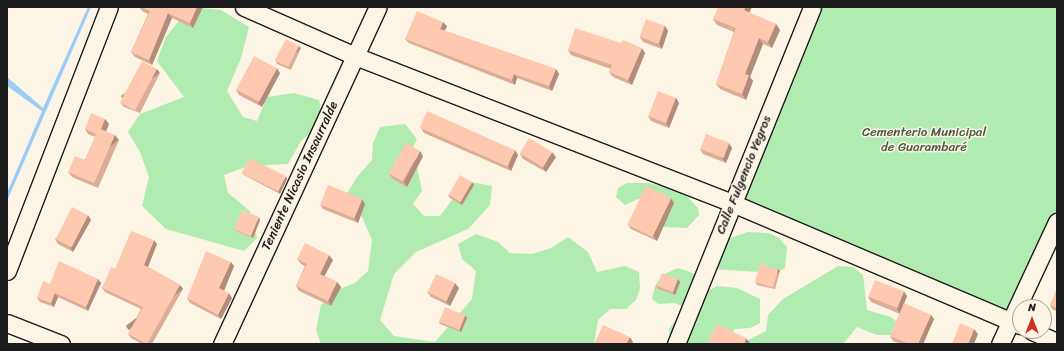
<!DOCTYPE html>
<meta charset="utf-8">
<style>
body{margin:0}
#map{position:relative;width:1064px;height:351px;overflow:hidden;background:#fcf5e5;font-family:Sriracha,sans-serif}
div>[style]{position:absolute}
.green>*{inset:0;background:#b0ebb0}
.water>*{inset:0;background:#9bcbf7}
.roads{filter:drop-shadow(1px 0 #1c1c1c) drop-shadow(-1px 0 #1c1c1c) drop-shadow(0 1px #1c1c1c) drop-shadow(0 -1px #1c1c1c)}
.street>*{height:17px;margin:-8.5px;padding:0 8.5px;transform-origin:8.5px;border-radius:8.5px;background:#fcf5e5}
.wall>*{inset:0;background:#dbad97}
.shaded-wall>*{inset:0;background:#b28d7b;transform-origin:0 0}
.building>*{inset:0;background:#ffc9b0;transform-origin:0 0}
span{translate:-50% -50%;white-space:nowrap;text-align:center;line-height:1.15;-webkit-text-stroke:3px #fcf5e5;paint-order:stroke}
.park-label{font-size:13px;color:#485a48}
.street-label{font-size:13px;color:#1c1c1c}
.frame{position:absolute;inset:0;border:8px solid #1c1c1c;pointer-events:none}
.north{position:absolute;left:1012px;top:299px;width:40px;height:40px;box-sizing:border-box;background:#fcf5e5;border:1px solid #a29e95;border-radius:50%;rotate:0deg;font-size:11px;font-weight:700;line-height:16px;text-align:center;color:#1c1c1c}
.north::after{content:'';display:block;margin:auto;width:14px;height:18px;background:#c8321e;clip-path:polygon(50% 0,100% 100%,50% 72%,0 100%)}
</style>
<div id="map">
<div class="green">
<i style="clip-path:polygon(816px 7px,1057px 7px,1057px 220px,1011px 321px,732px 203px)"></i>
<i style="clip-path:polygon(201px 8px,221px 10px,249px 27px,241px 58px,227px 91px,243px 117px,257px 121px,267px 97px,294px 93px,319px 100px,323px 122px,301px 141px,288px 164px,248px 166px,224px 175px,228px 193px,250px 211px,257px 238px,244px 251px,166px 229px,142px 206px,149px 177px,140px 152px,128px 132px,140px 114px,184px 97px,157px 61px,166px 37px,182px 17px)"></i>
<i style="clip-path:polygon(405px 124px,417px 139px,409px 155px,417px 167px,422px 191px,413px 204px,424px 216px,440px 216px,466px 181px,492px 186px,490px 205px,468px 229px,416px 252px,394px 274px,380px 320px,394px 336px,435px 342px,472px 299px,476px 271px,462px 259px,458px 244px,476px 234px,498px 242px,510px 253px,532px 254px,551px 248px,568px 237px,588px 252px,597px 272px,625px 266px,639px 272px,640px 288px,636px 300px,626px 309px,610px 309px,598px 320px,594px 344px,321px 344px,316px 330px,321px 305px,334px 291px,355px 283px,368px 271px,372px 240px,362px 217px,345px 197px,357px 177px,372px 160px,373px 143px,380px 127px)"></i>
<i style="clip-path:polygon(627px 183px,648px 183px,682px 191px,698px 208px,699px 215px,687px 228px,664px 227px,649px 200px,638px 199px,625px 205px,616px 197px,618px 188px)"></i>
<i style="clip-path:polygon(748px 232px,768px 233px,778px 237px,787px 247px,785px 268px,775px 273px,712px 269px,719px 244px,730px 238px)"></i>
<i style="clip-path:polygon(838px 266px,853px 267px,863px 275px,867px 310px,891px 317px,900px 325px,897px 335px,877px 335px,857px 327px,843px 344px,741px 344px,766px 331px,768px 315px,783px 299px)"></i>
<i style="clip-path:polygon(678px 268px,693px 273px,697px 288px,706px 292px,717px 286px,737px 288px,760px 299px,760px 323px,750px 328px,735px 329px,722px 344px,670px 344px,669px 329px,685px 307px,674px 303px,659px 304px,652px 299px,655px 286px,662px 275px)"></i>
</div>
<div class="water">
<i style="clip-path:polygon(88px 7px,91px 7px,7px 201px,7px 193px,42px 111px,7px 86px,7px 77px,43px 108px)"></i>
</div>
<div class="roads">
<div class="street">
<i style="left:244px;top:7px;width:121px;rotate:23.8deg"></i>
<i style="left:355px;top:56px;width:405px;rotate:21.3deg"></i>
<i style="left:732px;top:203px;width:313px;rotate:23deg"></i>
<i style="left:7px;top:271px;width:283px;rotate:-68.9deg"></i>
<i style="left:7px;top:323px;width:58px;rotate:21.3deg"></i>
<i style="left:1032px;top:331px;width:27px;rotate:24deg"></i>
<i style="left:222px;top:344px;width:371px;rotate:-65.2deg"></i>
<i style="left:676px;top:344px;width:363px;rotate:-68deg"></i>
<i style="left:1000px;top:344px;width:135px;rotate:-65deg"></i>
</div>
</div>
<div class="wall">
<i style="clip-path:polygon(139px 7px,203px 7px,193px 28px,172px 18px,152px 65px,135px 57px,131px 52px,148px 14px,142px 11px)"></i>
<i style="clip-path:polygon(749px 13px,776px 24px,780px 30px,772px 48px,763px 44px,750px 77px,753px 81px,746px 100px,720px 89px,716px 84px,734px 32px,717px 25px,713px 19px)"></i>
<i style="clip-path:polygon(447px 26px,445px 31px,556px 69px,559px 74px,552px 91px,517px 78px,515px 85px,409px 43px,405px 39px)"></i>
<i style="clip-path:polygon(665px 26px,668px 31px,662px 49px,643px 42px,640px 37px)"></i>
<i style="clip-path:polygon(301px 48px,291px 70px,277px 64px,276px 61px)"></i>
<i style="clip-path:polygon(568px 50px,645px 53px,632px 85px,613px 77px,609px 72px,611px 69px,571px 55px)"></i>
<i style="clip-path:polygon(160px 73px,140px 113px,124px 107px,121px 103px)"></i>
<i style="clip-path:polygon(280px 73px,262px 107px,239px 95px,236px 90px)"></i>
<i style="clip-path:polygon(676px 98px,679px 103px,669px 128px,651px 121px,648px 116px)"></i>
<i style="clip-path:polygon(105px 119px,109px 124px,106px 131px,119px 140px,98px 188px,72px 177px,68px 172px,85px 160px,95px 137px,88px 134px,85px 129px)"></i>
<i style="clip-path:polygon(421px 128px,518px 155px,511px 171px,424px 133px)"></i>
<i style="clip-path:polygon(732px 148px,726px 163px,703px 154px,700px 149px)"></i>
<i style="clip-path:polygon(520px 154px,556px 157px,546px 172px,523px 159px)"></i>
<i style="clip-path:polygon(423px 156px,407px 187px,393px 179px,389px 174px)"></i>
<i style="clip-path:polygon(242px 173px,287px 179px,280px 194px,244px 175px)"></i>
<i style="clip-path:polygon(474px 185px,462px 205px,450px 198px,448px 195px)"></i>
<i style="clip-path:polygon(674px 203px,657px 241px,631px 229px,628px 225px)"></i>
<i style="clip-path:polygon(320px 204px,365px 204px,358px 223px,323px 209px)"></i>
<i style="clip-path:polygon(91px 220px,73px 252px,58px 244px,55px 239px)"></i>
<i style="clip-path:polygon(260px 220px,253px 238px,236px 231px,234px 229px)"></i>
<i style="clip-path:polygon(157px 244px,148px 267px,180px 285px,183px 289px,152px 344px,142px 344px,131px 338px,128px 334px,141px 309px,105px 292px,102px 288px,115px 269px)"></i>
<i style="clip-path:polygon(297px 259px,333px 260px,324px 276px,337px 282px,341px 287px,331px 306px,299px 291px,296px 286px,305px 266px,301px 264px)"></i>
<i style="clip-path:polygon(231px 262px,234px 266px,224px 291px,232px 298px,221px 319px,190px 303px,187px 298px)"></i>
<i style="clip-path:polygon(780px 271px,775px 289px,757px 285px,756px 283px)"></i>
<i style="clip-path:polygon(98px 279px,101px 283px,88px 311px,58px 297px,54px 307px,40px 302px,37px 298px,50px 284px)"></i>
<i style="clip-path:polygon(678px 279px,680px 282px,675px 295px,658px 289px,656px 286px)"></i>
<i style="clip-path:polygon(459px 288px,450px 306px,431px 297px,427px 292px)"></i>
<i style="clip-path:polygon(1057px 289px,1057px 311px,1053px 310px,1050px 305px)"></i>
<i style="clip-path:polygon(907px 296px,903px 305px,931px 315px,934px 319px,923px 344px,901px 344px,893px 341px,890px 336px,900px 314px,871px 302px,868px 297px)"></i>
<i style="clip-path:polygon(465px 315px,467px 318px,461px 332px,440px 324px,439px 322px)"></i>
</div>
<div class="shaded-wall">
<i style="clip-path:polygon(197px 7px,203px 7px,193px 28px,190px 23px)"></i>
<i style="clip-path:polygon(745px 7px,752px 7px,748px 16px,744px 10px)"></i>
<i style="clip-path:polygon(168px 13px,172px 18px,152px 65px,149px 60px)"></i>
<i style="clip-path:polygon(443px 22px,447px 26px,443px 34px,440px 29px)"></i>
<i style="clip-path:polygon(776px 24px,780px 30px,772px 48px,768px 42px)"></i>
<i style="clip-path:polygon(665px 26px,668px 31px,662px 49px,659px 44px)"></i>
<i style="clip-path:polygon(759px 38px,763px 44px,750px 77px,753px 81px,746px 100px,742px 94px,745px 74px)"></i>
<i style="left:299px;top:46px;width:3px;height:24px;rotate:45deg"></i>
<i style="clip-path:polygon(642px 48px,645px 53px,632px 85px,628px 80px)"></i>
<i style="clip-path:polygon(277px 68px,280px 73px,262px 107px,258px 103px)"></i>
<i style="left:157px;top:69px;width:5px;height:45px;rotate:53deg"></i>
<i style="clip-path:polygon(556px 69px,559px 74px,552px 91px,549px 86px)"></i>
<i style="clip-path:polygon(514px 74px,517px 78px,515px 85px,512px 80px)"></i>
<i style="clip-path:polygon(676px 98px,679px 103px,669px 128px,666px 123px)"></i>
<i style="clip-path:polygon(105px 119px,109px 124px,105px 134px,101px 129px)"></i>
<i style="left:115px;top:135px;width:6px;height:52px;rotate:51deg"></i>
<i style="clip-path:polygon(729px 143px,732px 148px,726px 163px,722px 158px)"></i>
<i style="clip-path:polygon(515px 150px,518px 155px,511px 171px,508px 166px)"></i>
<i style="clip-path:polygon(420px 151px,423px 156px,407px 187px,404px 182px)"></i>
<i style="clip-path:polygon(552px 152px,556px 157px,546px 172px,543px 168px)"></i>
<i style="clip-path:polygon(286px 176px,287px 179px,280px 194px,278px 191px)"></i>
<i style="clip-path:polygon(472px 182px,474px 185px,462px 205px,460px 203px)"></i>
<i style="clip-path:polygon(671px 198px,674px 203px,657px 241px,653px 236px)"></i>
<i style="clip-path:polygon(362px 199px,365px 204px,358px 223px,354px 218px)"></i>
<i style="clip-path:polygon(88px 215px,91px 220px,73px 252px,70px 247px)"></i>
<i style="clip-path:polygon(259px 217px,260px 220px,253px 238px,251px 236px)"></i>
<i style="clip-path:polygon(154px 240px,157px 244px,147px 269px,144px 265px)"></i>
<i style="clip-path:polygon(329px 255px,333px 260px,323px 279px,320px 274px)"></i>
<i style="clip-path:polygon(231px 262px,234px 266px,223px 293px,219px 288px)"></i>
<i style="left:778px;top:269px;width:3px;height:19px;rotate:45deg"></i>
<i style="clip-path:polygon(98px 279px,101px 283px,88px 311px,86px 307px)"></i>
<i style="clip-path:polygon(678px 279px,680px 282px,675px 295px,673px 293px)"></i>
<i style="clip-path:polygon(337px 282px,341px 287px,331px 306px,328px 301px)"></i>
<i style="clip-path:polygon(455px 283px,459px 288px,450px 306px,446px 301px)"></i>
<i style="left:180px;top:285px;width:5px;height:68px;rotate:53deg"></i>
<i style="clip-path:polygon(904px 291px,907px 296px,900px 314px,897px 309px)"></i>
<i style="clip-path:polygon(55px 293px,58px 297px,54px 307px,51px 303px)"></i>
<i style="clip-path:polygon(229px 293px,232px 298px,221px 319px,218px 315px)"></i>
<i style="clip-path:polygon(465px 315px,467px 318px,461px 332px,459px 330px)"></i>
<i style="clip-path:polygon(931px 315px,934px 319px,923px 344px,918px 344px)"></i>
<i style="clip-path:polygon(974px 329px,978px 334px,974px 344px,968px 344px)"></i>
<i style="clip-path:polygon(630px 337px,633px 342px,632px 344px,626px 344px)"></i>
<i style="clip-path:polygon(746px 338px,750px 343px,749px 344px,744px 344px)"></i>
</div>
<div class="building">
<i style="clip-path:polygon(141px 7px,197px 7px,190px 23px,168px 13px,149px 60px,131px 52px,150px 11px)"></i>
<i style="clip-path:polygon(718px 7px,745px 7px,744px 10px,776px 24px,768px 42px,759px 38px,745px 74px,749px 75px,742px 94px,716px 84px,736px 28px,713px 19px)"></i>
<i style="clip-path:polygon(417px 11px,443px 22px,440px 29px,556px 69px,549px 86px,514px 74px,512px 80px,405px 39px)"></i>
<i style="left:646px;top:19px;width:20px;height:19px;rotate:20deg"></i>
<i style="clip-path:polygon(575px 28px,621px 43px,623px 40px,642px 48px,628px 80px,609px 72px,612px 65px,568px 50px)"></i>
<i style="left:286px;top:39px;width:15px;height:24px;rotate:28deg"></i>
<i style="left:254px;top:56px;width:26px;height:38px;rotate:28deg"></i>
<i style="left:142px;top:61px;width:17px;height:47px;rotate:28deg"></i>
<i style="left:658px;top:91px;width:19px;height:27px;rotate:21deg"></i>
<i style="left:427px;top:111px;width:96px;height:18px;rotate:24deg"></i>
<i style="clip-path:polygon(91px 113px,105px 119px,101px 129px,115px 135px,94px 183px,68px 172px,75px 156px,85px 160px,96px 134px,85px 129px)"></i>
<i style="left:706px;top:134px;width:25px;height:16px;rotate:21deg"></i>
<i style="left:529px;top:138px;width:27px;height:18px;rotate:31deg"></i>
<i style="left:406px;top:143px;width:16px;height:35px;rotate:30deg"></i>
<i style="left:249px;top:158px;width:41px;height:17px;rotate:26deg"></i>
<i style="left:460px;top:175px;width:14px;height:23px;rotate:30deg"></i>
<i style="left:328px;top:185px;width:37px;height:21px;rotate:22deg"></i>
<i style="left:646px;top:186px;width:28px;height:43px;rotate:26deg"></i>
<i style="left:72px;top:207px;width:18px;height:36px;rotate:27deg"></i>
<i style="left:242px;top:210px;width:18px;height:21px;rotate:22deg"></i>
<i style="clip-path:polygon(131px 231px,154px 240px,144px 265px,180px 285px,147px 344px,128px 334px,143px 307px,102px 288px,111px 267px,115px 269px)"></i>
<i style="clip-path:polygon(305px 243px,329px 255px,320px 274px,337px 282px,328px 301px,296px 286px,307px 264px,297px 259px)"></i>
<i style="clip-path:polygon(206px 251px,231px 262px,219px 288px,229px 293px,218px 315px,187px 298px)"></i>
<i style="clip-path:polygon(59px 261px,98px 279px,86px 307px,55px 293px,51px 303px,37px 298px,43px 281px,50px 284px)"></i>
<i style="left:760px;top:264px;width:19px;height:19px;rotate:16deg"></i>
<i style="left:662px;top:273px;width:17px;height:14px;rotate:21deg"></i>
<i style="left:436px;top:274px;width:21px;height:20px;rotate:25deg"></i>
<i style="left:875px;top:280px;width:31px;height:18px;rotate:21deg"></i>
<i style="clip-path:polygon(1057px 289px,1057px 308px,1050px 305px)"></i>
<i style="clip-path:polygon(904px 303px,931px 315px,918px 344px,909px 344px,890px 336px)"></i>
<i style="left:445px;top:307px;width:22px;height:16px;rotate:22deg"></i>
<i style="clip-path:polygon(960px 323px,974px 329px,968px 344px,952px 344px)"></i>
<i style="clip-path:polygon(717px 324px,746px 338px,744px 344px,707px 344px)"></i>
<i style="clip-path:polygon(603px 325px,630px 337px,626px 344px,594px 344px)"></i>
</div>
<div class="park-label">
<span style="left:924px;top:140px">Cementerio Municipal<br>de Guarambaré</span>
</div>
<div class="street-label">
<span style="left:744px;top:175px;rotate:-68deg">Calle Fulgencio Yegros</span>
<span style="left:300px;top:176px;rotate:-65deg">Teniente Nicasio Insaurralde</span>
</div>
<div class="frame"></div>
<div class="north">N</div>
</div>
